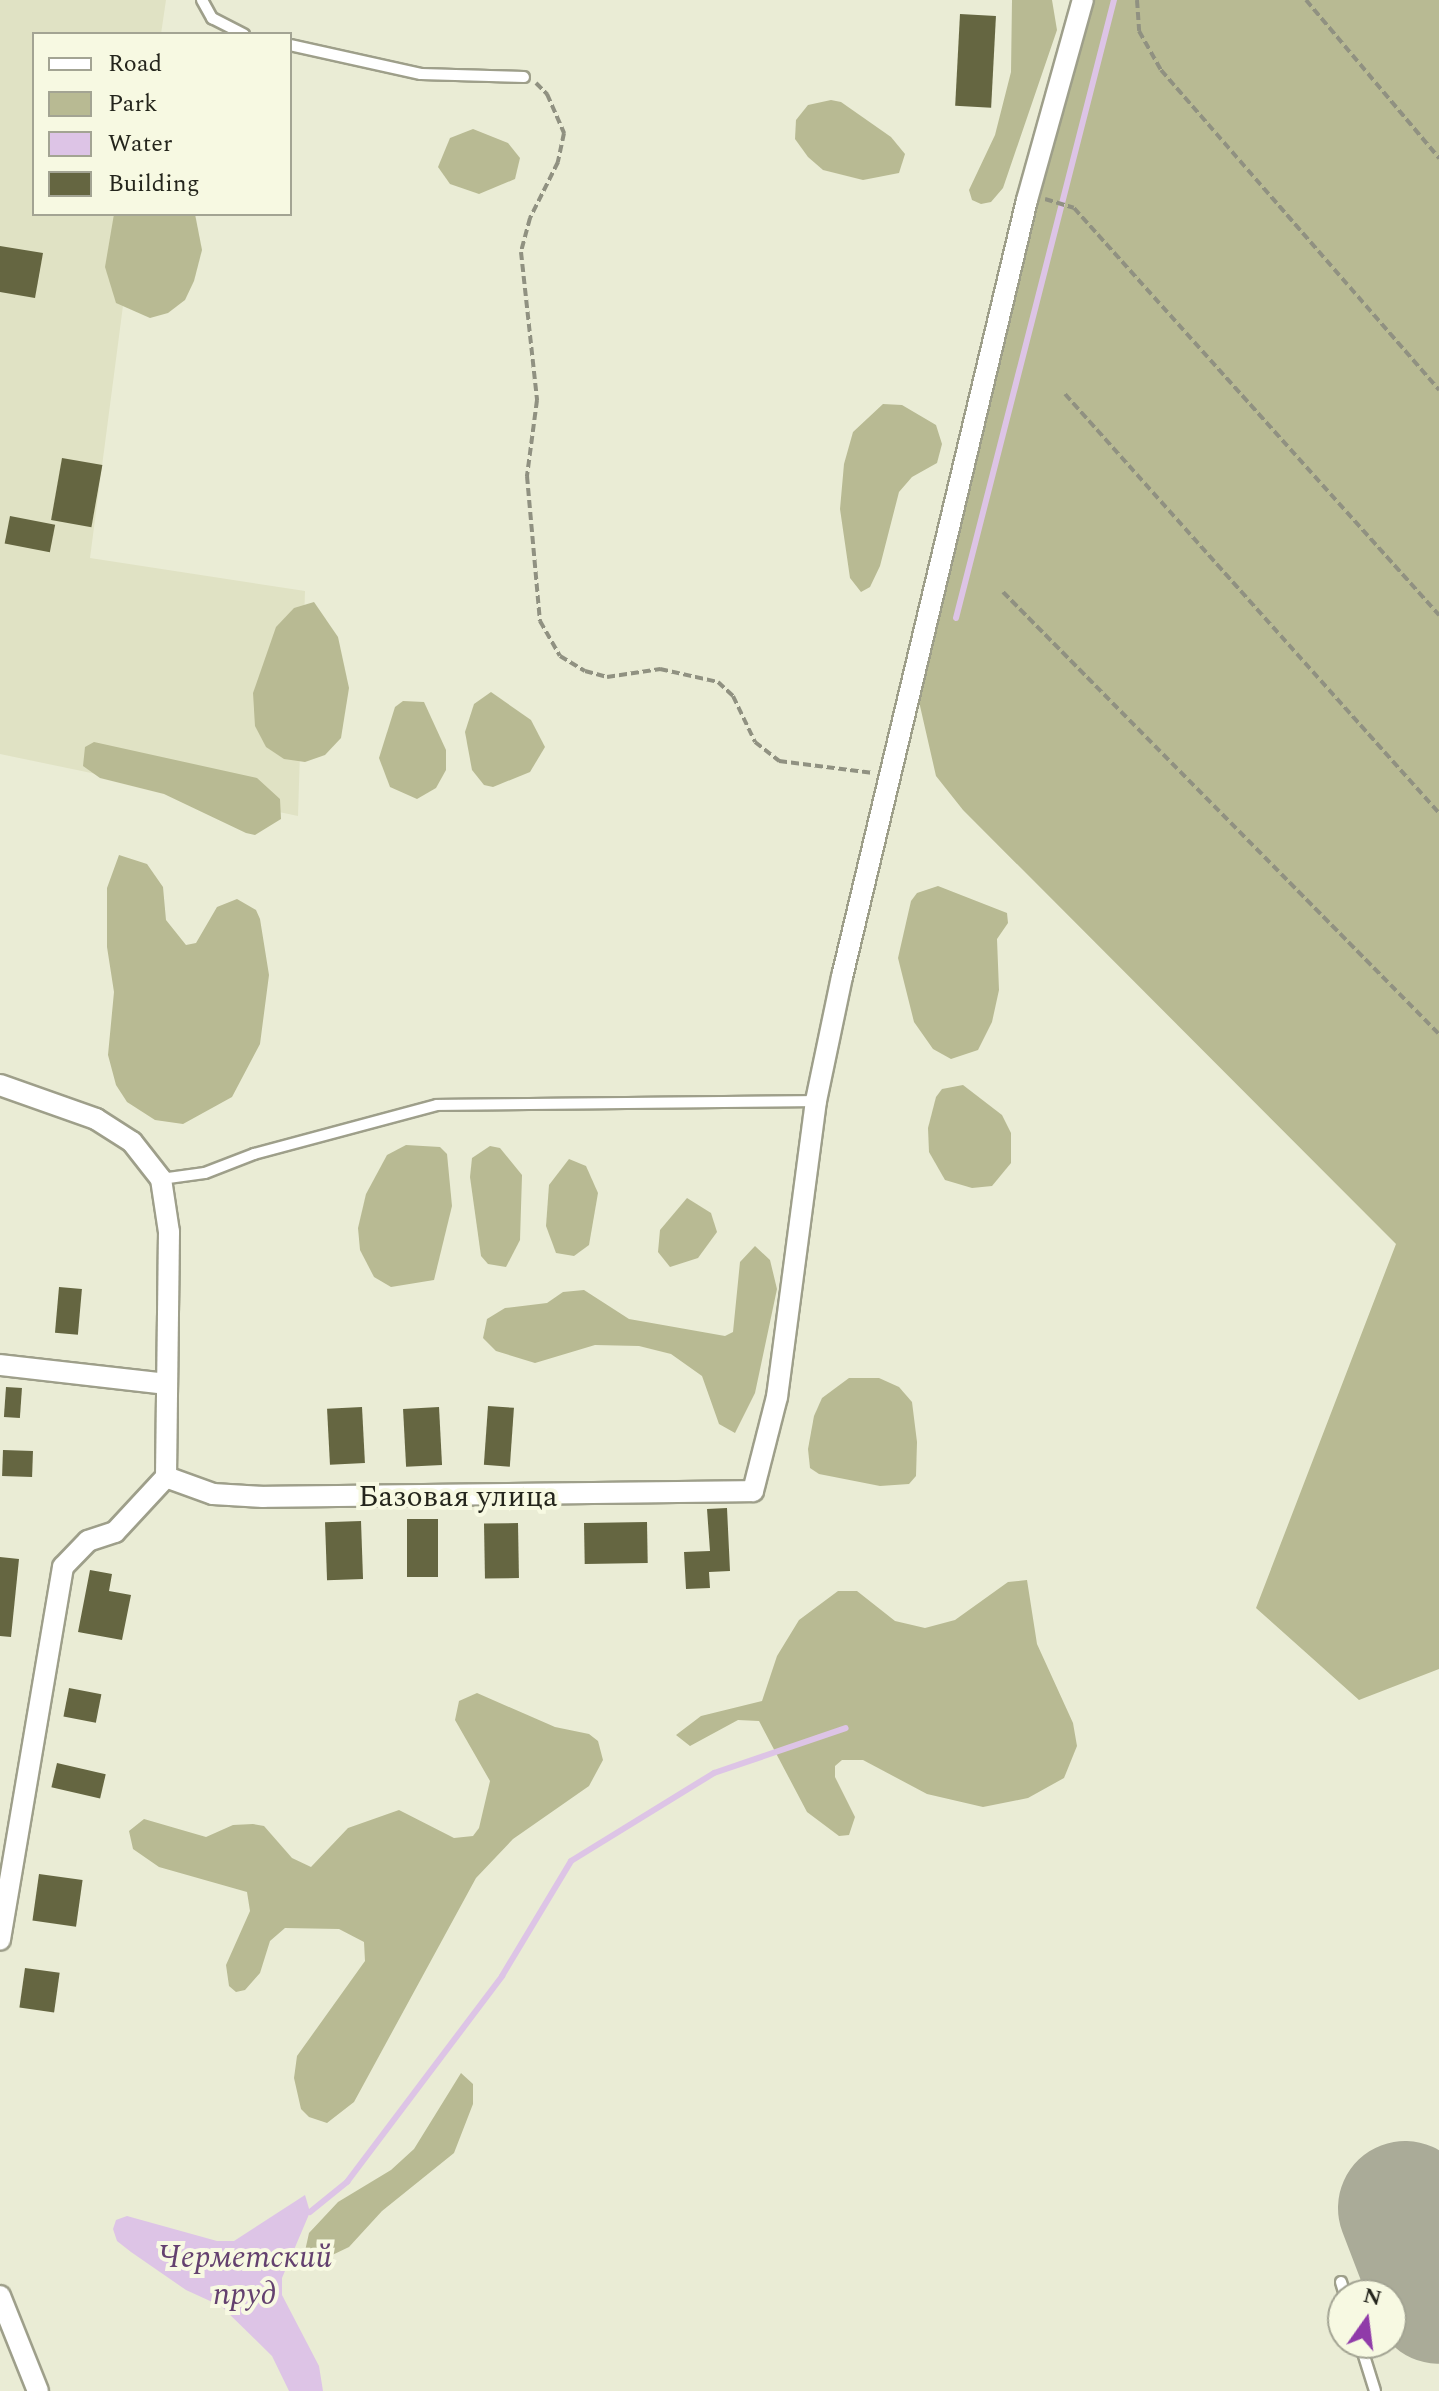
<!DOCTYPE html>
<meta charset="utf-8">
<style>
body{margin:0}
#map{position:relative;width:1439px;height:2391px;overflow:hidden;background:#eaecd5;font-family:Spectral,serif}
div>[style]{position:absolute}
.built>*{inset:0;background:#e0e2c4}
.green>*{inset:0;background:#b8ba93}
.water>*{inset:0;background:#ddc4e6}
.stream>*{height:6px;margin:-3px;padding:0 3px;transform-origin:3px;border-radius:3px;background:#ddc4e6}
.runway>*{height:134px;margin:-67px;padding:0 67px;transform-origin:67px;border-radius:67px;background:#aaab98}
.building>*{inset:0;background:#656641;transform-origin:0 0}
.path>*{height:4px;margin-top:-2px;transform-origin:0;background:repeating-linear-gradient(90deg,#909181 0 8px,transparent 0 12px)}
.roads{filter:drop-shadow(2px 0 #9e9f8a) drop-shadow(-2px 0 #9e9f8a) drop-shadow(0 2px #9e9f8a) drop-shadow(0 -2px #9e9f8a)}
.lane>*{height:10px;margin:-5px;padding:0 5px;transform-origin:5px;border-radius:5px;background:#fff}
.street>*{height:20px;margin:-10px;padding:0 10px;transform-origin:10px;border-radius:10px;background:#fff}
span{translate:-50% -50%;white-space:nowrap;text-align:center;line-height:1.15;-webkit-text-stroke:8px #f7f9e2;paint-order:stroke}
.street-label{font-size:30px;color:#24251c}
.water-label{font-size:32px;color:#64416f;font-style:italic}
.legend{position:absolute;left:32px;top:32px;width:260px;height:184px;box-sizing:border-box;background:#f7f9e2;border:2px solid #a3a493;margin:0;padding:10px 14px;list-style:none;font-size:24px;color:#24251c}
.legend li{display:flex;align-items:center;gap:16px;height:40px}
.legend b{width:40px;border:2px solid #a3a493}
.north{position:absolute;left:1327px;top:2279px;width:80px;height:80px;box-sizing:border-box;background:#f7f9e2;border:2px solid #a3a493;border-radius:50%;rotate:14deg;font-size:22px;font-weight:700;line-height:32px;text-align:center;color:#24251c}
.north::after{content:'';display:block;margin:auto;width:28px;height:36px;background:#903ba9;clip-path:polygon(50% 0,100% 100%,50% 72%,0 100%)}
</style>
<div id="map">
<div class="built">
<i style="clip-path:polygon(0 0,166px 0,161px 34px,34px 34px,34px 214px,135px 214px,90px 558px,305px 591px,298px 816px,0 754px)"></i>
</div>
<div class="green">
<i style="clip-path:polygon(1012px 0,1052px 0,1057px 30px,1003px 188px,991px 202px,981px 204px,972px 200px,969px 190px,995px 135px,1011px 72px)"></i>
<i style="clip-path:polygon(1083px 0,1439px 0,1439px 1669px,1359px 1700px,1256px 1608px,1396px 1244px,963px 810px,936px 776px,915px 684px)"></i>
<i style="clip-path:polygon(831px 100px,841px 102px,891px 137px,905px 154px,899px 173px,863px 180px,823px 170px,808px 157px,795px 139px,796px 120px,808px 105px)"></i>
<i style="clip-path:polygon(473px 129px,508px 143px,520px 158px,515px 179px,479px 194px,450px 184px,438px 167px,450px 138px)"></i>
<i style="clip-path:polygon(114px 214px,195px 214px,202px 250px,194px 281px,185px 300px,168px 313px,150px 318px,116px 303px,105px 267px)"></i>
<i style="clip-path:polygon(883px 404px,902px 405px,936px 425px,942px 444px,937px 463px,912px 477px,899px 492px,880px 566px,870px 587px,861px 592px,850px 578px,840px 509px,844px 464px,853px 432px)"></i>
<i style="clip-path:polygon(314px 602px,338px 637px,349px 688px,341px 738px,325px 755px,305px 762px,284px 759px,266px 747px,255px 726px,253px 693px,276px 627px,294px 608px)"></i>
<i style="clip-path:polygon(491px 692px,531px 720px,545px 747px,530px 772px,493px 787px,484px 785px,472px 770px,465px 732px,474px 704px)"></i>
<i style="clip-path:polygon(403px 701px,424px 702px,446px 750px,446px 770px,436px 788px,417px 799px,390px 787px,379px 758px,395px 707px)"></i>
<i style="clip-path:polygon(94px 742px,257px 778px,280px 799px,281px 819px,255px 835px,246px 833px,164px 794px,100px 778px,83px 766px,85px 747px)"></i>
<i style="clip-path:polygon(119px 855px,147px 864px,163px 887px,166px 920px,186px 945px,196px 943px,217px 907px,237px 899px,256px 910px,260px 919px,269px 975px,260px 1044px,232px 1097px,183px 1124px,155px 1120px,127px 1102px,116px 1085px,108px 1055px,114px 992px,107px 947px,107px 888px)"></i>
<i style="clip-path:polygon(938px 886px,1007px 913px,1008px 923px,997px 939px,999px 990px,992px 1022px,978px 1050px,951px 1059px,933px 1049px,914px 1022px,898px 958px,911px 901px,917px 893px)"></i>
<i style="clip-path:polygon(963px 1085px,1002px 1115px,1011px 1133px,1011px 1163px,992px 1186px,972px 1188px,945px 1180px,929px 1152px,928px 1128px,936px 1097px,942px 1089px)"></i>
<i style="clip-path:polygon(406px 1145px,440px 1147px,447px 1154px,452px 1206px,434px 1280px,391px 1287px,374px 1277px,360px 1250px,358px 1228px,366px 1194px,387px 1155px)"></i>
<i style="clip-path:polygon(490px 1146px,500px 1148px,522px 1175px,520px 1240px,506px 1267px,488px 1264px,481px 1256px,470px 1177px,472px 1158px)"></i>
<i style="clip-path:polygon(569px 1159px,586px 1166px,598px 1193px,589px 1245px,574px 1256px,556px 1253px,546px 1226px,549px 1185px)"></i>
<i style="clip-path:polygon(687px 1198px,711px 1213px,717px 1232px,698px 1258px,670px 1267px,658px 1252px,660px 1230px)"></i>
<i style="clip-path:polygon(755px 1246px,770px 1260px,777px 1289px,755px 1393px,735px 1433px,719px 1424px,702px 1376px,671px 1354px,639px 1346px,595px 1345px,535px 1363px,496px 1351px,483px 1338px,487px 1319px,505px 1308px,547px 1303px,563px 1292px,584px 1290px,629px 1319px,725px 1336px,733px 1332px,740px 1262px)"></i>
<i style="clip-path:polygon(849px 1378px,879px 1378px,899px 1387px,912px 1402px,917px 1442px,916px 1476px,909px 1484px,880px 1486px,819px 1474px,810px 1468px,808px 1449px,814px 1416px,822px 1398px)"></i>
<i style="clip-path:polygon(1027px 1580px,1037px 1644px,1073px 1723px,1077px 1746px,1064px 1778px,1028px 1798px,983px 1807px,927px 1794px,863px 1760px,842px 1760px,835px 1766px,835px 1777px,855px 1817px,849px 1835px,839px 1836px,807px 1812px,759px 1721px,738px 1720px,690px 1746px,676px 1735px,701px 1716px,762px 1701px,777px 1656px,799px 1620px,838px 1591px,857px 1591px,895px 1621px,925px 1628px,955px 1620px,1008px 1582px)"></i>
<i style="clip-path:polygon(477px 1693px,555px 1727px,589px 1734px,598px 1741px,603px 1760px,589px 1786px,513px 1839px,476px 1878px,354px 2102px,327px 2123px,309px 2117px,301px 2109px,294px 2078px,297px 2056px,365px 1961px,364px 1942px,339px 1929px,285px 1928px,270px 1941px,260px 1973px,245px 1990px,236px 1992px,229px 1986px,226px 1965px,250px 1911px,247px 1892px,159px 1867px,133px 1849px,129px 1831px,144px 1819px,206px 1837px,233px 1825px,253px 1824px,264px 1826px,292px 1858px,311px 1867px,348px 1828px,399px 1810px,454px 1838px,473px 1836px,479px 1828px,490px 1781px,455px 1720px,459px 1701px)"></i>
<i style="clip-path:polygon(461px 2073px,473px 2084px,473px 2104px,454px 2153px,382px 2211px,349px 2247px,326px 2258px,305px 2251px,309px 2233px,338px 2202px,391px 2170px,414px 2149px)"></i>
</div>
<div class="water">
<i style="clip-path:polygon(305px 2195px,310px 2212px,282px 2278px,282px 2295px,319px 2366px,323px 2391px,289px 2391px,272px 2356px,221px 2306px,186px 2290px,131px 2252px,117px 2241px,113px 2229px,116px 2220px,127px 2216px,217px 2241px,234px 2241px)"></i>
</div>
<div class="stream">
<i style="left:956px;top:618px;width:638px;rotate:-75.66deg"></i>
<i style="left:310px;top:2212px;width:48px;rotate:-39deg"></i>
<i style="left:347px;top:2182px;width:258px;rotate:-53deg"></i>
<i style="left:502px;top:1976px;width:134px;rotate:-59deg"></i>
<i style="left:571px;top:1861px;width:168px;rotate:-31.6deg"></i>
<i style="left:714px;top:1773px;width:139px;rotate:-18.8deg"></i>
</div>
<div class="runway">
<i style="left:1405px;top:2208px;width:95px;rotate:69.1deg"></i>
</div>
<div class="building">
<i style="left:960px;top:14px;width:36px;height:92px;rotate:3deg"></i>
<i style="clip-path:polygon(0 246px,43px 253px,35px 298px,0 292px)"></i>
<i style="left:62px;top:458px;width:41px;height:63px;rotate:10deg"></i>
<i style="left:10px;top:516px;width:46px;height:28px;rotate:11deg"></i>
<i style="left:59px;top:1287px;width:23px;height:46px;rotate:5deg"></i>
<i style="left:6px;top:1387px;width:16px;height:30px;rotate:4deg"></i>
<i style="left:488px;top:1406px;width:26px;height:59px;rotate:4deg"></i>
<i style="left:362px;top:1407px;width:56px;height:35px;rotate:87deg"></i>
<i style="left:439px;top:1407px;width:58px;height:36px;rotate:87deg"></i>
<i style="left:3px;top:1450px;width:30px;height:26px;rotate:2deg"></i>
<i style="clip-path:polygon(727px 1508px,730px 1571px,709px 1572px,710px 1588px,686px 1589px,684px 1552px,710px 1551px,707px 1509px)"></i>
<i style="left:407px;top:1519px;width:31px;height:58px"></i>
<i style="left:361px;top:1521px;width:58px;height:36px;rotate:88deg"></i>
<i style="left:647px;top:1522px;width:41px;height:63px;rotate:89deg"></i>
<i style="left:518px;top:1523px;width:55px;height:34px;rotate:89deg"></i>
<i style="clip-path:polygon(0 1557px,19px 1559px,11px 1637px,0 1636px)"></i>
<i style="clip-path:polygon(90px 1570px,112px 1574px,109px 1591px,131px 1595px,122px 1640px,78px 1632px)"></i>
<i style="left:69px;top:1688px;width:33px;height:29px;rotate:11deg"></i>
<i style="left:57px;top:1763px;width:50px;height:25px;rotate:13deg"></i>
<i style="left:39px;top:1874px;width:44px;height:47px;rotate:8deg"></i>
<i style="left:25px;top:1968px;width:35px;height:40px;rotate:8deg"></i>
</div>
<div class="path">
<i style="left:1137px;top:0;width:31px;rotate:86deg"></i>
<i style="left:1139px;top:31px;width:45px;rotate:60.6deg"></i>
<i style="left:1161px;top:70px;width:424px;rotate:49deg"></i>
<i style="left:1306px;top:0;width:207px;rotate:49.9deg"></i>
<i style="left:536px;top:83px;width:16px;rotate:45deg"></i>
<i style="left:547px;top:94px;width:43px;rotate:66.4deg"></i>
<i style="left:564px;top:133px;width:30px;rotate:102deg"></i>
<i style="left:558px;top:162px;width:63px;rotate:116.6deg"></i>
<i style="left:530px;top:218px;width:35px;rotate:105deg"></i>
<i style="left:521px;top:252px;width:149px;rotate:83.8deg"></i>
<i style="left:537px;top:400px;width:77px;rotate:97.5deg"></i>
<i style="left:527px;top:476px;width:146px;rotate:84.9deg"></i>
<i style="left:540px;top:621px;width:40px;rotate:60.3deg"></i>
<i style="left:560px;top:656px;width:29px;rotate:31deg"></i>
<i style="left:585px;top:671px;width:23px;rotate:15deg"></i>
<i style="left:607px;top:677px;width:54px;rotate:-8.6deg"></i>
<i style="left:660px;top:669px;width:59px;rotate:12.6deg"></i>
<i style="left:718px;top:682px;width:21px;rotate:43deg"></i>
<i style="left:733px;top:696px;width:51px;rotate:64.4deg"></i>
<i style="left:755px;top:742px;width:31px;rotate:38deg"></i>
<i style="left:779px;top:761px;width:95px;rotate:7.3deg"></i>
<i style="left:1045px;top:199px;width:30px;rotate:17deg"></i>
<i style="left:1074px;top:208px;width:547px;rotate:48.11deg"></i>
<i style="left:1065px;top:394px;width:562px;rotate:48.25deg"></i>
<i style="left:1003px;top:592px;width:621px;rotate:45.39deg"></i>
</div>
<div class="roads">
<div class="lane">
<i style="left:202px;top:0;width:21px;rotate:61deg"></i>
<i style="left:212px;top:18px;width:36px;rotate:27deg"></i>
<i style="left:290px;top:45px;width:134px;rotate:12.5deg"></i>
<i style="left:421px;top:74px;width:103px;rotate:1.7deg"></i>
<i style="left:161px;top:1179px;width:44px;rotate:-7.8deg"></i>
<i style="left:205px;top:1173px;width:53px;rotate:-21.2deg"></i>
<i style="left:254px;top:1154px;width:189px;rotate:-15deg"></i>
<i style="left:437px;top:1105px;width:379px;rotate:-0.6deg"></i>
<i style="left:1341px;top:2282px;width:14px;rotate:73deg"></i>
<i style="left:1360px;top:2343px;width:50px;rotate:72.6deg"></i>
</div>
<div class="street">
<i style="left:0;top:1085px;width:102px;rotate:19.5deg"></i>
<i style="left:96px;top:1119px;width:43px;rotate:32.6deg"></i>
<i style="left:132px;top:1142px;width:47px;rotate:51.9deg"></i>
<i style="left:161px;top:1179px;width:54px;rotate:81.4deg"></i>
<i style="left:169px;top:1232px;width:245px;rotate:90.7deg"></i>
<i style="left:166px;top:1477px;width:75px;rotate:132.8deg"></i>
<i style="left:115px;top:1532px;width:28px;rotate:162deg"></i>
<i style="left:88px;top:1541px;width:36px;rotate:134deg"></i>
<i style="left:63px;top:1567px;width:378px;rotate:99.6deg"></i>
<i style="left:0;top:1365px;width:167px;rotate:6.5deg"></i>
<i style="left:166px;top:1477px;width:50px;rotate:19.9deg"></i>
<i style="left:213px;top:1494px;width:50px;rotate:3.4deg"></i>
<i style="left:263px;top:1497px;width:490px;rotate:-0.7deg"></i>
<i style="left:753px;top:1491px;width:97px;rotate:-75.7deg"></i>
<i style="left:777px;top:1397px;width:299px;rotate:-82.5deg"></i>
<i style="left:816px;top:1101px;width:127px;rotate:-78.2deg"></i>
<i style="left:842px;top:977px;width:799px;rotate:-76.61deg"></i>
<i style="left:1027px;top:200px;width:208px;rotate:-74.4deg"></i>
<i style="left:0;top:2296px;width:102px;rotate:68.2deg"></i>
</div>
</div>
<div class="street-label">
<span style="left:458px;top:1497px">Базовая улица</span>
</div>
<div class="water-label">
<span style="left:245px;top:2277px">Черметский<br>пруд</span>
</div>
<ul class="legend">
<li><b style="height:10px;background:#fff"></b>Road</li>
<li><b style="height:22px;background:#b8ba93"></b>Park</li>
<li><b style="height:22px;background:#ddc4e6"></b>Water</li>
<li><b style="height:22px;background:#656641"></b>Building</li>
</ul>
<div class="north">N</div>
</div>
